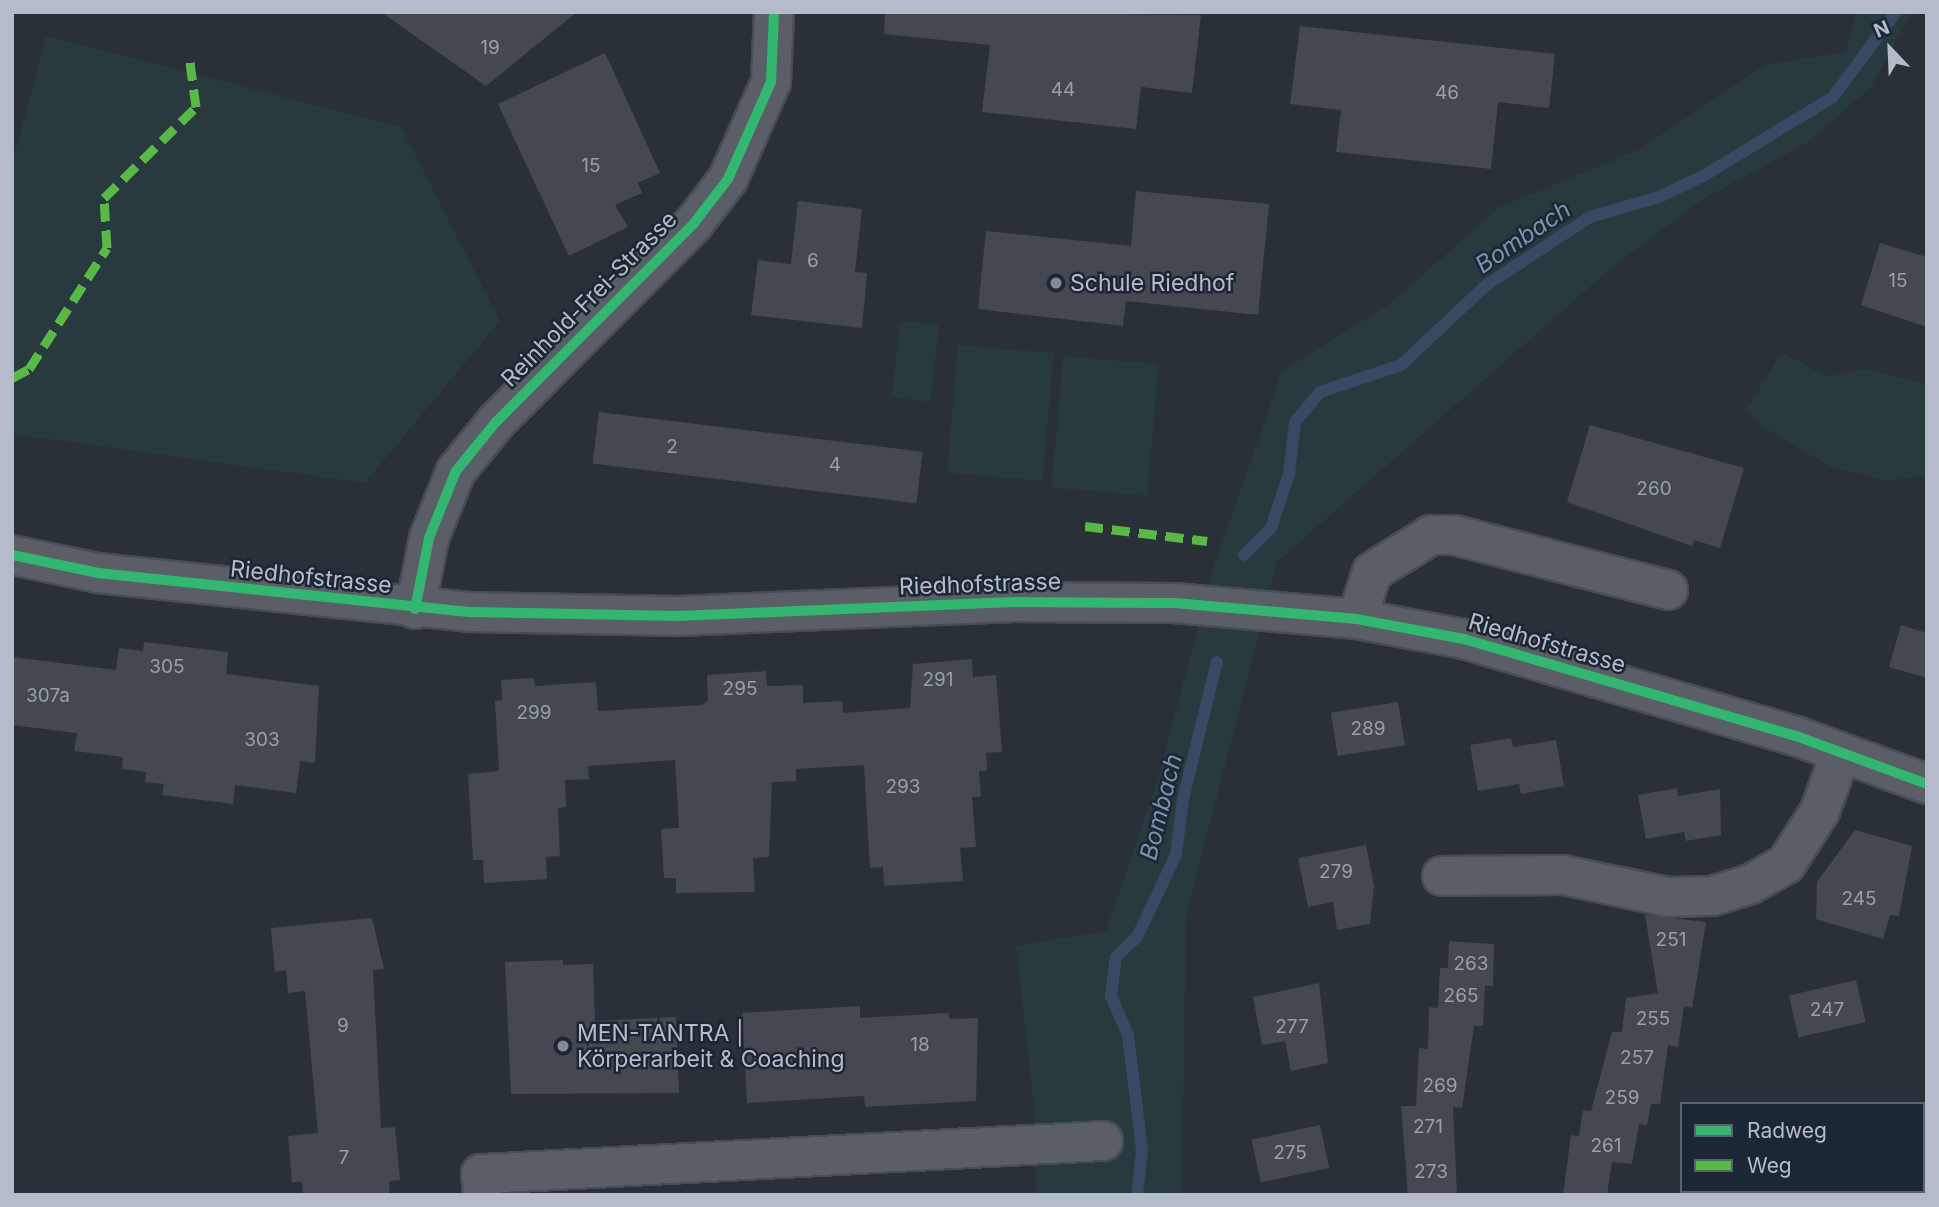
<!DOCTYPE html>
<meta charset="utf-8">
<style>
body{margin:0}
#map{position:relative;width:1939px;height:1207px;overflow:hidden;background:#2a3038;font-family:Inter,sans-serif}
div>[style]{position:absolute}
.green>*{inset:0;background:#273a3e;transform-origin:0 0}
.stream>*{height:12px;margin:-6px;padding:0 6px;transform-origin:6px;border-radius:6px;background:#384963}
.building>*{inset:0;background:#444950;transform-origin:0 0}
.roads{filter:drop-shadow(2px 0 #484c53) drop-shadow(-2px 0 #484c53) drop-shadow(0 2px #484c53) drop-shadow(0 -2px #484c53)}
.minor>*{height:38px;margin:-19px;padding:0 19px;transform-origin:19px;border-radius:19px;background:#5a5e66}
.quiet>*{height:9px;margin-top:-4.5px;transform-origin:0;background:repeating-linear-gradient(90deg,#58b947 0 18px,transparent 0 27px)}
.cycleway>*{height:10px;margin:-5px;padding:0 5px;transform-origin:5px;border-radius:5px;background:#33b770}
.dots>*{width:19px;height:19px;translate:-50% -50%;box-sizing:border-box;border:4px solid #1d2633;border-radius:50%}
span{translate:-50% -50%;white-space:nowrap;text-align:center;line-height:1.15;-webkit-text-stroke:5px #1d2633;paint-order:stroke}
.number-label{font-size:19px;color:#989fab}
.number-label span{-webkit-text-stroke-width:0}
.poi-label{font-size:23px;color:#b4bcc9}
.left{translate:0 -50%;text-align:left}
.street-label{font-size:23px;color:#b4bcc9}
.water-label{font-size:24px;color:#7c92b1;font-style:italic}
.frame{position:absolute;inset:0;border:14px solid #b4bcc9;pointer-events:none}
.legend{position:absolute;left:1680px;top:1102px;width:245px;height:91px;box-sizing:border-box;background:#1d2633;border:2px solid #59626f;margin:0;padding:9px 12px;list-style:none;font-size:21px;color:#b4bcc9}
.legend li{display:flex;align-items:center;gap:14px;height:35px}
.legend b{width:35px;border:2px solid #59626f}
.north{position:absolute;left:1855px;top:14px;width:70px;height:70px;-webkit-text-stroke:5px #1d2633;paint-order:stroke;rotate:337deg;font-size:19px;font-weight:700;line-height:28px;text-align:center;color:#b4bcc9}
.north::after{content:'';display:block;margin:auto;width:24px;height:32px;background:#b4bcc9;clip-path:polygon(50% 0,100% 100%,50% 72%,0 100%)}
</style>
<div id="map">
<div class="green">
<i style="clip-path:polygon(1857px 12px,1912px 12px,1871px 87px,1807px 143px,1703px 199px,1610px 269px,1277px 562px,1186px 917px,1182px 1195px,1036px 1195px,1033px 1100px,1016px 946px,1106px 931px,1159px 776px,1212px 572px,1282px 371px,1391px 303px,1498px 208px,1640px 149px,1765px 65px,1846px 52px)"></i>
<i style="clip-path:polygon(46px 36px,401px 127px,500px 321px,365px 483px,12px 434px,12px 165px)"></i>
<i style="left:900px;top:321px;width:39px;height:77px;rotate:6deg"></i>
<i style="left:958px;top:345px;width:96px;height:128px;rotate:5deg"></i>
<i style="clip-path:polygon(1782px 352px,1827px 377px,1864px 368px,1927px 384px,1927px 475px,1889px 481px,1829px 466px,1765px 428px,1746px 410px)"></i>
<i style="left:1063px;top:356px;width:96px;height:132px;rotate:5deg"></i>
</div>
<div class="stream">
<i style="left:1244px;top:555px;width:38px;rotate:-45deg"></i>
<i style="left:1271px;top:528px;width:57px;rotate:-71.6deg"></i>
<i style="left:1289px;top:474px;width:52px;rotate:-83.4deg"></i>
<i style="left:1295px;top:422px;width:39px;rotate:-50deg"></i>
<i style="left:1320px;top:392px;width:85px;rotate:-18.4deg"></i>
<i style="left:1401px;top:365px;width:115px;rotate:-43.2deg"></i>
<i style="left:1485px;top:286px;width:126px;rotate:-33.3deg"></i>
<i style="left:1590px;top:217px;width:72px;rotate:-16.2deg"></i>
<i style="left:1659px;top:197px;width:51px;rotate:-25.6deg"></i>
<i style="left:1705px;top:175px;width:150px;rotate:-31.4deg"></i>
<i style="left:1833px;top:97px;width:106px;rotate:-53.5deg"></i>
<i style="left:1137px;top:1195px;width:44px;rotate:-83.5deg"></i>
<i style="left:1142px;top:1151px;width:117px;rotate:-96.9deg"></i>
<i style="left:1128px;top:1035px;width:43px;rotate:-113.6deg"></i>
<i style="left:1111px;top:996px;width:39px;rotate:-83deg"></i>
<i style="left:1116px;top:957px;width:29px;rotate:-44deg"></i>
<i style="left:1137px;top:937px;width:91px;rotate:-64.6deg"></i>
<i style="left:1176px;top:855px;width:56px;rotate:-82.9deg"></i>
<i style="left:1183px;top:799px;width:141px;rotate:-76.1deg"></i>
</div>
<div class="building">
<i style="clip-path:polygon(381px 12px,577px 12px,486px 86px)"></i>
<i style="clip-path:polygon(885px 12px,1201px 15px,1192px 93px,1141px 87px,1136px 129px,982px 112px,990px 45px,884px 34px)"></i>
<i style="clip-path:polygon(1300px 26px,1555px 54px,1549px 108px,1498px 102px,1491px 169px,1336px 152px,1341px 110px,1290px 104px)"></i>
<i style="clip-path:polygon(605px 53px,660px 173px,638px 183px,642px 193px,615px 205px,628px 227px,569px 256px,498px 104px)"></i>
<i style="clip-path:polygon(1136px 191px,1269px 204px,1258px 315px,1126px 301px,1123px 326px,978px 309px,986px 231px,1131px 246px)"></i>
<i style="clip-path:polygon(798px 201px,862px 209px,855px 272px,867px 273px,862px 328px,751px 315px,758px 260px,791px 264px)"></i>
<i style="clip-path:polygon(1880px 243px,1927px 257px,1927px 327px,1861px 305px)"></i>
<i style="left:599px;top:412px;width:326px;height:52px;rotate:7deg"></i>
<i style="clip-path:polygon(1590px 425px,1744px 468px,1720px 548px,1694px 540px,1692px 546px,1567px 502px)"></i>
<i style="clip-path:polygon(1901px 625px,1927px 633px,1927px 678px,1889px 667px)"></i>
<i style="clip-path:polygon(144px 642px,228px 652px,226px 674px,319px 686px,315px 763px,300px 761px,296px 793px,235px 785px,233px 804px,162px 795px,164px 784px,145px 782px,146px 772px,122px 769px,123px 757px,74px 751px,77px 733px,12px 725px,12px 657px,116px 670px,119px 648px,143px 651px)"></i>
<i style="clip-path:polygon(972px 659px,973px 677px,996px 675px,1002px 752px,986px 753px,987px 771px,979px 771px,981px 797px,972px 797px,976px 847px,960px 848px,963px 881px,884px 886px,883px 867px,870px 868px,864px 765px,796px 769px,796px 781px,772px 782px,769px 857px,753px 858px,755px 892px,676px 893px,676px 878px,664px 878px,661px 829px,679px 828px,675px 760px,588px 766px,589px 779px,565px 780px,566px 807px,558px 808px,560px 856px,546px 857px,547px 879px,484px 883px,483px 860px,473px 860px,468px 774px,499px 771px,495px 701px,502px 700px,501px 680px,534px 678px,535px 686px,596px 682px,598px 711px,702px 705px,708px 700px,707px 675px,766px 671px,767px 686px,803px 685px,803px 703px,842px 701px,843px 713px,910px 708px,913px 664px)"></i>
<i style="left:1398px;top:702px;width:44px;height:68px;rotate:81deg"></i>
<i style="clip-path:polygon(1511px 738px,1513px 747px,1556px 740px,1564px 786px,1521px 794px,1519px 784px,1478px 791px,1470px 745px)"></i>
<i style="clip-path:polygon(1677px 788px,1678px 796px,1720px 789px,1721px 835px,1686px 841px,1684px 832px,1646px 839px,1638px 795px)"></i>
<i style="clip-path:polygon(1855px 830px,1912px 846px,1899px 916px,1890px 915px,1883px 939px,1816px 919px,1817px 882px)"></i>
<i style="clip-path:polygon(1366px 845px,1374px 886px,1370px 924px,1337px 930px,1333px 902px,1308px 907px,1298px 858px)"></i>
<i style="clip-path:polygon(1645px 915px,1706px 922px,1692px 1008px,1684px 1006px,1678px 1047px,1668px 1045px,1660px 1104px,1651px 1104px,1647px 1125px,1639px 1124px,1632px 1164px,1612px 1162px,1607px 1195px,1563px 1195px,1571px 1135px,1579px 1136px,1583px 1110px,1591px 1111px,1612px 1032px,1622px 1032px,1626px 998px,1658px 993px)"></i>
<i style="clip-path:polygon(372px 918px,384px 969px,373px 970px,381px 1128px,395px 1127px,400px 1180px,389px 1181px,390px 1195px,303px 1195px,302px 1182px,292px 1182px,288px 1136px,318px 1133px,305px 991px,288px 993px,286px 970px,275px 972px,271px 928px)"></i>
<i style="clip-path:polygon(1449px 941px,1494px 944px,1493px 986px,1485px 986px,1483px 1026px,1474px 1026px,1462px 1108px,1453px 1107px,1457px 1195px,1408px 1195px,1401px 1106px,1416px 1106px,1419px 1048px,1428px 1049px,1429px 1007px,1438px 1008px,1440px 968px,1448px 968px)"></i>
<i style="clip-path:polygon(563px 960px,563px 965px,593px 964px,595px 1021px,676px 1017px,679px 1093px,511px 1094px,505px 962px)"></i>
<i style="left:1856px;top:980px;width:43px;height:69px;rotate:77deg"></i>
<i style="clip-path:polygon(1319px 983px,1328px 1063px,1291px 1071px,1285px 1041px,1262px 1045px,1253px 997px)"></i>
<i style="clip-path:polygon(860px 1006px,860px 1018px,949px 1013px,949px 1019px,978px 1018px,976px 1101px,865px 1107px,864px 1096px,747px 1103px,742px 1013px)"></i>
<i style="left:1320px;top:1125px;width:44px;height:70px;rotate:78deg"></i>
</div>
<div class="roads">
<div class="minor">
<i style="left:12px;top:555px;width:88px;rotate:11.8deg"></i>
<i style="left:98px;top:573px;width:375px;rotate:6deg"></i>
<i style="left:471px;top:612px;width:207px;rotate:1.1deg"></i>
<i style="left:678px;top:616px;width:335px;rotate:-2.4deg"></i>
<i style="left:1013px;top:602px;width:161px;rotate:0.4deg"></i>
<i style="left:1174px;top:603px;width:184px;rotate:5deg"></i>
<i style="left:1357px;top:619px;width:109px;rotate:10.6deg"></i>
<i style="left:1464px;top:639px;width:346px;rotate:16.3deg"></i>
<i style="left:1796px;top:736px;width:140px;rotate:20.1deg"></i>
<i style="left:415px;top:609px;width:72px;rotate:-78.8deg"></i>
<i style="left:429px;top:538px;width:72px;rotate:-68.1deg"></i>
<i style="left:456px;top:471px;width:63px;rotate:-50.8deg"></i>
<i style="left:496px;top:422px;width:281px;rotate:-45.1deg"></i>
<i style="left:694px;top:223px;width:56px;rotate:-52.3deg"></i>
<i style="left:728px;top:179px;width:106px;rotate:-66.1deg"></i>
<i style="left:771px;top:82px;width:70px;rotate:-87.5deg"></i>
<i style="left:1357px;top:619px;width:49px;rotate:-72.3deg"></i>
<i style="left:1372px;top:572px;width:70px;rotate:-32.1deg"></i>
<i style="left:1431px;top:535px;width:23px"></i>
<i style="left:1454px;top:535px;width:221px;rotate:14.4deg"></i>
<i style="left:1442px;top:876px;width:121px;rotate:-0.5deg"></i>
<i style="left:1563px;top:875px;width:107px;rotate:11.8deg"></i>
<i style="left:1668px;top:897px;width:44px;rotate:-1.3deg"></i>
<i style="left:1712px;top:896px;width:39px;rotate:-17deg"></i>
<i style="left:1749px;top:885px;width:43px;rotate:-29.6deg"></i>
<i style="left:1786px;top:864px;width:63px;rotate:-57.3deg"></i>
<i style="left:1820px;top:811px;width:59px;rotate:-70.3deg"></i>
<i style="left:483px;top:1195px;width:21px;rotate:-95deg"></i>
<i style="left:481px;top:1174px;width:623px;rotate:-3.04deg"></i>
</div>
</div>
<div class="quiet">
<i style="left:12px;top:378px;width:19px;rotate:-28deg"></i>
<i style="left:29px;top:369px;width:144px;rotate:-57.2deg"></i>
<i style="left:107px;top:248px;width:50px;rotate:-93.4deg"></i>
<i style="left:104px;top:198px;width:129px;rotate:-44.7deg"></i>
<i style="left:196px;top:107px;width:52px;rotate:-97.7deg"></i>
<i style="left:1085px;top:526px;width:123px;rotate:7deg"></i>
</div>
<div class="cycleway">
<i style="left:12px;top:555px;width:88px;rotate:11.8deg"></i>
<i style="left:98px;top:573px;width:375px;rotate:6deg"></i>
<i style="left:471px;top:612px;width:207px;rotate:1.1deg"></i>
<i style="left:678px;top:616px;width:335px;rotate:-2.4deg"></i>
<i style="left:1013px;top:602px;width:161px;rotate:0.4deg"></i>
<i style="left:1174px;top:603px;width:184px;rotate:5deg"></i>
<i style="left:1357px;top:619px;width:109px;rotate:10.6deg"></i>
<i style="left:1464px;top:639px;width:346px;rotate:16.3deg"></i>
<i style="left:1796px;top:736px;width:140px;rotate:20.1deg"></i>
<i style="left:415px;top:609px;width:72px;rotate:-78.8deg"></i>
<i style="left:429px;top:538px;width:72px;rotate:-68.1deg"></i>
<i style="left:456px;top:471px;width:63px;rotate:-50.8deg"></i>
<i style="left:496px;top:422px;width:281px;rotate:-45.1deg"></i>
<i style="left:694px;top:223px;width:56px;rotate:-52.3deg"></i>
<i style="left:728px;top:179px;width:106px;rotate:-66.1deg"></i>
<i style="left:771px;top:82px;width:70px;rotate:-87.5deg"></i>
</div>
<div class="dots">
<i style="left:1056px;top:283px;background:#848b96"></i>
<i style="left:563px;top:1046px;background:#848b96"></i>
</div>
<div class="number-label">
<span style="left:490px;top:48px">19</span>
<span style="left:1063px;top:90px">44</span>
<span style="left:1447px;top:93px">46</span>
<span style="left:591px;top:166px">15</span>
<span style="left:813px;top:261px">6</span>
<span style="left:1898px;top:281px">15</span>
<span style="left:672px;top:447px">2</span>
<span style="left:835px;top:465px">4</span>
<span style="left:1654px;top:489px">260</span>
<span style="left:167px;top:667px">305</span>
<span style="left:938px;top:680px">291</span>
<span style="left:740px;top:689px">295</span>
<span style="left:48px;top:696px">307a</span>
<span style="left:534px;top:713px">299</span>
<span style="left:1368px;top:729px">289</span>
<span style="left:262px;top:740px">303</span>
<span style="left:903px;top:787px">293</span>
<span style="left:1336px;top:872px">279</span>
<span style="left:1859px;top:899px">245</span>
<span style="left:1671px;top:940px">251</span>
<span style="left:1471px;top:964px">263</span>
<span style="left:1461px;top:996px">265</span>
<span style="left:1827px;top:1010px">247</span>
<span style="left:1653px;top:1019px">255</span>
<span style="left:343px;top:1026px">9</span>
<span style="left:1292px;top:1027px">277</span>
<span style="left:920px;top:1045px">18</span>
<span style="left:1637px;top:1058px">257</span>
<span style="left:1440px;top:1086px">269</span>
<span style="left:1622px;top:1098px">259</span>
<span style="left:1428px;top:1127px">271</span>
<span style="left:1606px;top:1146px">261</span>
<span style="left:1290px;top:1153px">275</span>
<span style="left:344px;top:1158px">7</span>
<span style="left:1431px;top:1172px">273</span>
</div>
<div class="poi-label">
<span class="left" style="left:1070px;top:283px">Schule Riedhof</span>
<span class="left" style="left:577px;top:1046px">MEN-TANTRA |<br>Körperarbeit &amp; Coaching</span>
</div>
<div class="street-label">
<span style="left:589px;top:299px;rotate:-45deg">Reinhold-Frei-Strasse</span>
<span style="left:311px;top:577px;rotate:6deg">Riedhofstrasse</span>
<span style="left:980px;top:584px;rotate:-2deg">Riedhofstrasse</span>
<span style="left:1547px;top:643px;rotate:16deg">Riedhofstrasse</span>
</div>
<div class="water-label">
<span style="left:1523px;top:237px;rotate:-34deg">Bombach</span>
<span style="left:1161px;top:807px;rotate:-76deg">Bombach</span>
</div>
<div class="frame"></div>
<ul class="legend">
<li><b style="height:9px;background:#33b770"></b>Radweg</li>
<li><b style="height:9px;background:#58b947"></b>Weg</li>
</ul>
<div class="north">N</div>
</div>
